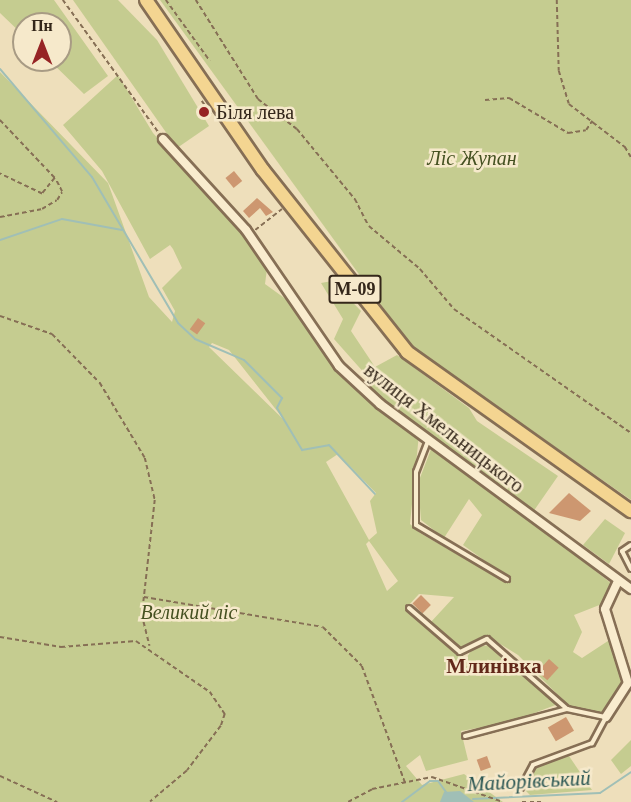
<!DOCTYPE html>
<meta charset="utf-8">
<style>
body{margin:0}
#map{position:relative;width:631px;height:802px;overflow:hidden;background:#eedfbb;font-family:"Times New Roman",serif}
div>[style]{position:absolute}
.green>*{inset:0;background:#c5cc90}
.water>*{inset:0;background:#a0bfb6}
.stream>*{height:2px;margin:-1px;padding:0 1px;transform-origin:1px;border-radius:1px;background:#a0bfb6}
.building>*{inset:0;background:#cd9770;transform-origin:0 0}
.path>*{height:1.5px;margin-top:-0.75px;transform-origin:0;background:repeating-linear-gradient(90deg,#866f55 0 4.5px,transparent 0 7.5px)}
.roads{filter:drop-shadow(2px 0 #866f55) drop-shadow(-2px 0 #866f55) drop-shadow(0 2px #866f55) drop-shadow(0 -2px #866f55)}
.lane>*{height:4px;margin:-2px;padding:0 2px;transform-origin:2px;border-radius:2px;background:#f9ecce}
.street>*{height:8px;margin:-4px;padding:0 4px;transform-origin:4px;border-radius:4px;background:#f9ecce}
.primary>*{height:12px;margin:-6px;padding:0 6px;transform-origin:6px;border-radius:6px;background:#f4d591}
.dots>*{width:16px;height:16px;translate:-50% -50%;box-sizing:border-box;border:3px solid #f6e9cb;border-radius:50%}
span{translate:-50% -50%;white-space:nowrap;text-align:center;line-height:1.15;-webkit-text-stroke:5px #f6e9cb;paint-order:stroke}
.shield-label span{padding:2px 4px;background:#f6e9cb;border:2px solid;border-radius:4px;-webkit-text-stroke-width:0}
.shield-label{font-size:18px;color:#34271a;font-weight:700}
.poi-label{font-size:20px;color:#34271a}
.left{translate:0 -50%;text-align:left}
.park-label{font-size:20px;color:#455121;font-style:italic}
.street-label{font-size:20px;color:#34271a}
.neighbourhood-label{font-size:21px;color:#622819;font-weight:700}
.water-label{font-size:21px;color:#295552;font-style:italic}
.north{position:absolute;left:12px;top:12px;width:60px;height:60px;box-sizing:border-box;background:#f6e9cb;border:2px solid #a89b84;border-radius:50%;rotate:0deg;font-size:16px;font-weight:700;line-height:24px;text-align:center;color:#34271a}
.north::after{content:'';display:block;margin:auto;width:21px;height:27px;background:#962425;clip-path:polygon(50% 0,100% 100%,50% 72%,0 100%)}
</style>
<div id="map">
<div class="green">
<i style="clip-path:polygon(0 0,54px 0,108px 76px,84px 94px,49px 60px,60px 60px,60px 24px,24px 24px,24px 36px,0 13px)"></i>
<i style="clip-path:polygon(73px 0,118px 0,157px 40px,209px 126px,177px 148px)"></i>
<i style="clip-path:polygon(160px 0,631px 0,631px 500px,411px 346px)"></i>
<i style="clip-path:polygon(evenodd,0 72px,108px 183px,149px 297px,172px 322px,175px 311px,162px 288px,182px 268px,173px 249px,170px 245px,150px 259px,102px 171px,63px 125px,118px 75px,153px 133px,254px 245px,267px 269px,265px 284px,294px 305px,341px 377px,347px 374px,419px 434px,410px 524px,420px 533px,507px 583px,510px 579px,463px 545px,482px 515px,469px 499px,444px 538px,421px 520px,418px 483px,433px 444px,612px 584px,602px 604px,574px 615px,582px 632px,573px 652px,582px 658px,611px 639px,624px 679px,619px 694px,600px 716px,571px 708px,518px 655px,487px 636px,459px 648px,430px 623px,454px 597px,419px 594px,407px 607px,465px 660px,473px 648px,489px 645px,517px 675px,528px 672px,558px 704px,511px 722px,461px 731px,468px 760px,426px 771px,420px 755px,406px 766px,422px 785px,464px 774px,503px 802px,0 802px,0 72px,212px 343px,229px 350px,285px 421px,209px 347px,212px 343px,0 72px,338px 454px,376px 493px,370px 501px,377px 533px,369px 540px,326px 462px,338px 454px,0 72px,369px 541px,398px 581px,387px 591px,366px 544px,369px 541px)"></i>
<i style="clip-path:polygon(332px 281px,361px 311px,351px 331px,375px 367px,397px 355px,469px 408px,477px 421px,558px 476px,533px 512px,369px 388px,374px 384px,334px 339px,343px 319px,321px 283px)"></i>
<i style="clip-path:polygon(605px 519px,625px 533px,609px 564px,583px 545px)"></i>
<i style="clip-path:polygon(631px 740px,631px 766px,621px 774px,611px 760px)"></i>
<i style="clip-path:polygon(569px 756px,592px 790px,530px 795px,525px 790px,536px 765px)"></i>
</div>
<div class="water">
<i style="clip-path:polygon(460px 791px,474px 802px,440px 802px,444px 792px)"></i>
</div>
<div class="stream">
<i style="left:0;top:69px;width:142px;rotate:49.6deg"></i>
<i style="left:92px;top:177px;width:169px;rotate:59.5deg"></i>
<i style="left:178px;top:323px;width:23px;rotate:43deg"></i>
<i style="left:195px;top:339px;width:53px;rotate:23.2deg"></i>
<i style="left:244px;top:360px;width:54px;rotate:45deg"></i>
<i style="left:282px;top:398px;width:11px;rotate:117deg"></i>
<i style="left:277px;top:408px;width:49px;rotate:59.2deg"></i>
<i style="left:302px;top:450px;width:27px;rotate:-10deg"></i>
<i style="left:329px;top:445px;width:67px;rotate:46.8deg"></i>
<i style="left:0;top:240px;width:65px;rotate:-18.7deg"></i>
<i style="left:62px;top:219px;width:61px;rotate:10.4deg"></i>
<i style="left:473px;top:799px;width:127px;rotate:-2.7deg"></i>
<i style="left:600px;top:793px;width:37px;rotate:-34deg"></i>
<i style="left:402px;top:802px;width:35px;rotate:-37deg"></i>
<i style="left:430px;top:781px;width:8px"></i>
<i style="left:438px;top:781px;width:14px;rotate:54deg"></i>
</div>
<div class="building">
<i style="left:234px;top:171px;width:13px;height:11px;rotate:51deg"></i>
<i style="clip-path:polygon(257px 198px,273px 212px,266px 216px,260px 208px,249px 218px,243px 211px)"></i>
<i style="left:198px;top:318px;width:9px;height:14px;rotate:36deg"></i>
<i style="clip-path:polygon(569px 493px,591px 511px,580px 521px,549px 513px)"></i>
<i style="left:421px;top:595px;width:14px;height:12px;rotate:45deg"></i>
<i style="left:549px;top:659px;width:13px;height:17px;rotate:42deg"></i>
<i style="left:566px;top:717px;width:16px;height:21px;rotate:60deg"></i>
<i style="left:487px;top:756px;width:12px;height:11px;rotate:70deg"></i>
</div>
<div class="path">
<i style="left:63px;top:0;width:164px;rotate:54.2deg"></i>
<i style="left:166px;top:0;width:75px;rotate:54.2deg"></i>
<i style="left:196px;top:0;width:117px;rotate:57.9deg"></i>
<i style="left:258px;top:99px;width:49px;rotate:37.6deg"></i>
<i style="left:297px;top:129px;width:91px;rotate:50.4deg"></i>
<i style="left:355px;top:199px;width:30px;rotate:63deg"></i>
<i style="left:369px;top:226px;width:67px;rotate:40.1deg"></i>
<i style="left:420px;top:269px;width:52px;rotate:49.6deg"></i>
<i style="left:454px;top:309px;width:216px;rotate:35deg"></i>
<i style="left:557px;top:0;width:71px;rotate:88.4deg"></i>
<i style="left:559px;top:71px;width:34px;rotate:73deg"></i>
<i style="left:569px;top:104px;width:71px;rotate:37.5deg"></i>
<i style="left:625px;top:147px;width:12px;rotate:59deg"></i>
<i style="left:485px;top:100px;width:24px;rotate:-5deg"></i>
<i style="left:509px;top:98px;width:69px;rotate:30.7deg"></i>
<i style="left:568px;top:133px;width:18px;rotate:-9deg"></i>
<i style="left:586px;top:130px;width:11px;rotate:-56deg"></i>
<i style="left:202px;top:101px;width:16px;rotate:55deg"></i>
<i style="left:0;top:120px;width:80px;rotate:46.5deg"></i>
<i style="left:55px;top:178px;width:21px;rotate:129deg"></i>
<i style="left:42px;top:194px;width:47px;rotate:-154.5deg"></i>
<i style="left:0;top:217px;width:43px;rotate:-10.8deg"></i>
<i style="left:42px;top:209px;width:17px;rotate:-31deg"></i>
<i style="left:57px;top:200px;width:9px;rotate:-58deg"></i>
<i style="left:62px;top:192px;width:13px;rotate:-117deg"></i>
<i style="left:255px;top:230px;width:34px;rotate:-38deg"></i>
<i style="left:0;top:316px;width:55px;rotate:19.1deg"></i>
<i style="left:52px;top:334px;width:69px;rotate:45.6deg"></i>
<i style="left:100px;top:383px;width:87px;rotate:59deg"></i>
<i style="left:145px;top:458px;width:43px;rotate:76.6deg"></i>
<i style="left:155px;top:500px;width:116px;rotate:96.4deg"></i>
<i style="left:142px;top:615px;width:32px;rotate:76deg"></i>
<i style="left:144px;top:597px;width:181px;rotate:9.5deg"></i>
<i style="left:323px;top:627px;width:55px;rotate:45deg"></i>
<i style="left:362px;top:666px;width:124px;rotate:69.7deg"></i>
<i style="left:0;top:637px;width:62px;rotate:9.3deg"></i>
<i style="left:61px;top:647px;width:75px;rotate:-4.6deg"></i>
<i style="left:136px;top:641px;width:90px;rotate:34.6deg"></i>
<i style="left:210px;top:692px;width:27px;rotate:56deg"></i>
<i style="left:225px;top:714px;width:13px;rotate:108deg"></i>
<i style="left:221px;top:726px;width:56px;rotate:127.1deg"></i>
<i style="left:187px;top:771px;width:48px;rotate:140deg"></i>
<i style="left:0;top:776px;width:63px;rotate:24.5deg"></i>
<i style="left:348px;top:802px;width:27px;rotate:-28deg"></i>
<i style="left:372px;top:789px;width:61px;rotate:-11.3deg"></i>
<i style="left:432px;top:777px;width:75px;rotate:19.4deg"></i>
<i style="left:522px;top:802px;width:19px"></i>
</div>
<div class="roads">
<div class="lane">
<i style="left:428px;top:441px;width:33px;rotate:111deg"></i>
<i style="left:416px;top:472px;width:53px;rotate:90deg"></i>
<i style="left:416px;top:525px;width:106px;rotate:30.7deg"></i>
<i style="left:631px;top:545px;width:11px;rotate:146deg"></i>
<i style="left:622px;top:551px;width:20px;rotate:63deg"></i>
<i style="left:409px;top:608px;width:67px;rotate:40.8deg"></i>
<i style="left:460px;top:652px;width:30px;rotate:-26deg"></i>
<i style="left:487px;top:639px;width:106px;rotate:41.2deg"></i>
<i style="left:567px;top:709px;width:40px;rotate:12deg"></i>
<i style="left:606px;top:717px;width:30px;rotate:118deg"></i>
<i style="left:592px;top:743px;width:63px;rotate:159.6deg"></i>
<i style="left:533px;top:765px;width:26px;rotate:118deg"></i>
<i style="left:465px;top:736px;width:106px;rotate:-14.8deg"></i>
</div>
<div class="street">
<i style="left:163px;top:139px;width:123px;rotate:47.6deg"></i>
<i style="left:246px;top:230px;width:165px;rotate:55.6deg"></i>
<i style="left:339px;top:366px;width:56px;rotate:42.8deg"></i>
<i style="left:380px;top:404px;width:312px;rotate:36.4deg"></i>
<i style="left:606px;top:717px;width:40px;rotate:-57.1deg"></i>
<i style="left:628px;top:683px;width:77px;rotate:-107.3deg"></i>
<i style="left:605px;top:609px;width:31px;rotate:-65deg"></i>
</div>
<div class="primary">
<i style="left:146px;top:0;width:206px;rotate:55.5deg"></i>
<i style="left:263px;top:170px;width:232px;rotate:51.6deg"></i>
<i style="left:407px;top:352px;width:275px;rotate:35.4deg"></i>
</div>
</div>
<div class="dots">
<i style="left:204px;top:112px;background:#962425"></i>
</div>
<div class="shield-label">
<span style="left:355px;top:289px">М-09</span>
</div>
<div class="poi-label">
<span class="left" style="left:216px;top:112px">Бiля лева</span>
</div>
<div class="park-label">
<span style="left:472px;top:158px">Ліс Жупан</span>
<span style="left:189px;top:612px">Великий ліс</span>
</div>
<div class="street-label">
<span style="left:444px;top:428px;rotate:38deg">вулиця Хмельницького</span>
</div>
<div class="neighbourhood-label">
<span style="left:494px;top:666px">Млинівка</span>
</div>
<div class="water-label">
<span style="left:529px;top:781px;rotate:-3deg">Майорівський</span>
</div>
<div class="north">Пн</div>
</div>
